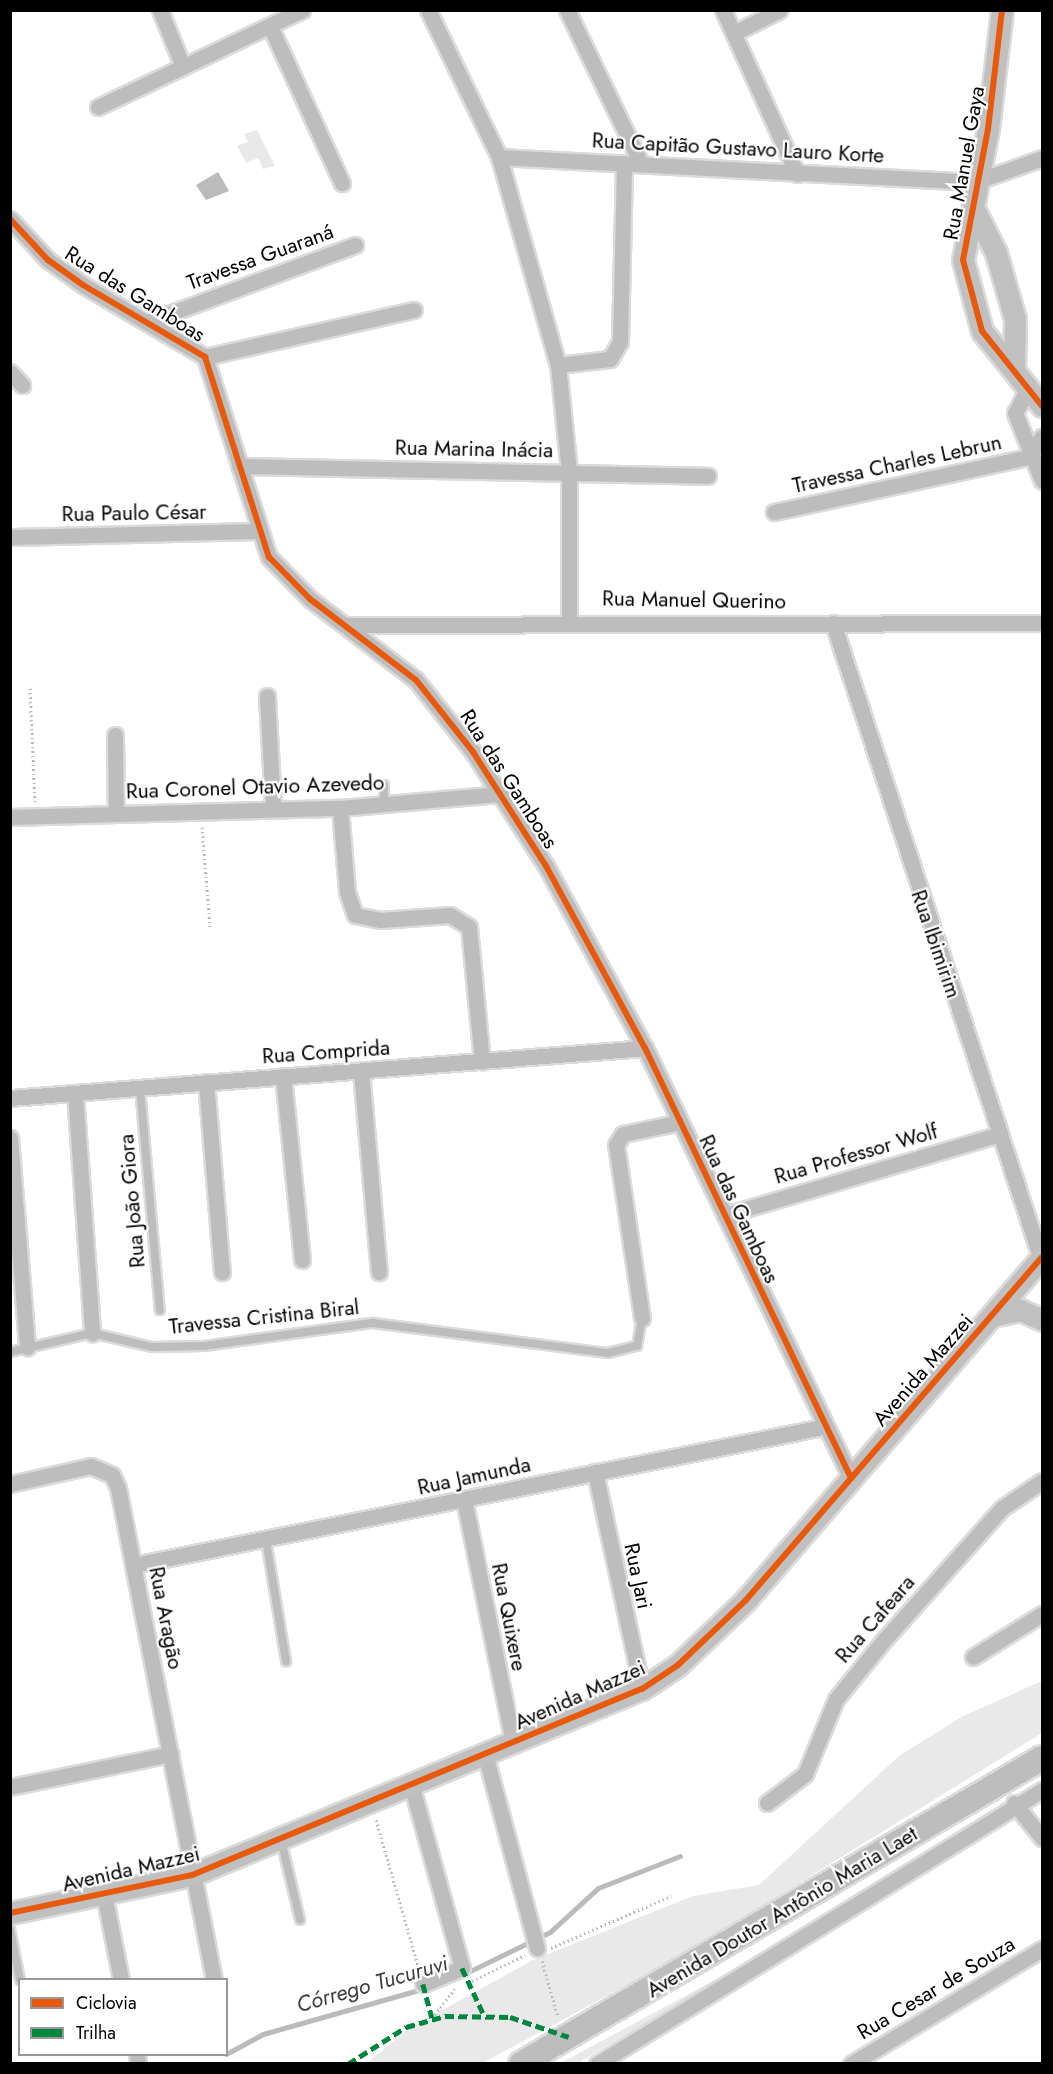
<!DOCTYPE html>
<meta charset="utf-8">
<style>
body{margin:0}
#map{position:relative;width:1053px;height:2074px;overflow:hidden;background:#fff;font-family:Jost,sans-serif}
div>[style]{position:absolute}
.green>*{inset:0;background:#e9e9e9}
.water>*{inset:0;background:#bbb}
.stream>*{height:5px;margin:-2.5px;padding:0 2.5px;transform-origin:2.5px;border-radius:2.5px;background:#bbb}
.path>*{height:3px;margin-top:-1.5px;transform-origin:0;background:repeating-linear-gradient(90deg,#b8b8b8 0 1.5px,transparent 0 4.5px)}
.roads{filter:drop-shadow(2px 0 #dbdbdb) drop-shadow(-2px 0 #dbdbdb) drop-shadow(0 2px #dbdbdb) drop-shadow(0 -2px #dbdbdb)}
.lane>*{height:8px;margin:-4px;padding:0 4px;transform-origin:4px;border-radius:4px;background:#bdbdbd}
.street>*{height:15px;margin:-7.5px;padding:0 7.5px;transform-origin:7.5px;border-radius:7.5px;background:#bdbdbd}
.secondary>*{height:21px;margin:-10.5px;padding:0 10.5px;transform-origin:10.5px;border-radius:10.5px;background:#c0c0c0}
.primary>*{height:24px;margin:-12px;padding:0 12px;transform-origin:12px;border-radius:12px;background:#bdbdbd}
.quiet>*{height:4.5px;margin-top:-2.25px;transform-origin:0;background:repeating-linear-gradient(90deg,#00873e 0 9px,transparent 0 13.5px)}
.cycleway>*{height:6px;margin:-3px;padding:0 3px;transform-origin:3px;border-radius:3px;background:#e8590c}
span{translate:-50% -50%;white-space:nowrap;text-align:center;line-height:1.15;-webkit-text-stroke:4.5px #fff;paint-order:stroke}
.street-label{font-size:21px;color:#000}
.water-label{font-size:22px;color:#3f3f3f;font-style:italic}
.frame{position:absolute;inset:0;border:12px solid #000;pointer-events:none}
.legend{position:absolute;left:18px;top:1978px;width:210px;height:78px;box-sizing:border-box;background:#fff;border:2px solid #999;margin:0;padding:8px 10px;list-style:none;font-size:18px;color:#000}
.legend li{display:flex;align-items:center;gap:12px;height:30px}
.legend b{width:30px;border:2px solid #999}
</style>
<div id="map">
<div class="green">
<i style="clip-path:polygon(257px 130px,275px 166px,263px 169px,258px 158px,246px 163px,237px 146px,248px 142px,244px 134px)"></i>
<i style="clip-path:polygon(1042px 1681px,1042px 1733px,686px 1953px,483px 2063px,367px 2063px,410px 2028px,533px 1960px,693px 1896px,759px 1885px,899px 1756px,963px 1716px)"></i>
<i style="clip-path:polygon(1042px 1778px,752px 1962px,578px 2063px,559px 2064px,761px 1955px)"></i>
</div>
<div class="water">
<i style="clip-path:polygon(218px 172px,229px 191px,206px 200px,196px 185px)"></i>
</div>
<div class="stream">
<i style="left:462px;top:1975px;width:98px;rotate:-26deg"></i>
<i style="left:550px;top:1932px;width:65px;rotate:-42.5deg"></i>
<i style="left:598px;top:1888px;width:88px;rotate:-21.3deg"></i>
<i style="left:226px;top:2054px;width:42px;rotate:-28.4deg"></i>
<i style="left:263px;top:2034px;width:169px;rotate:-15.8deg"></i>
</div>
<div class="path">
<i style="left:30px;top:688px;width:114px;rotate:87.5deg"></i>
<i style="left:202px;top:827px;width:100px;rotate:85.4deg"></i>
<i style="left:376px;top:1820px;width:155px;rotate:73.9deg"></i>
<i style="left:551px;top:1948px;width:131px;rotate:-23.4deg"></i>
<i style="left:542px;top:1961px;width:58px;rotate:74.1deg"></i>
<i style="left:472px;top:1981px;width:59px;rotate:-26.1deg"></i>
<i style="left:432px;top:2018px;width:37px;rotate:-52deg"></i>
</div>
<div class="roads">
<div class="lane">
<i style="left:384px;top:785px;width:19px;rotate:90deg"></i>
<i style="left:140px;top:1088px;width:223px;rotate:84.9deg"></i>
<i style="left:10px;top:1352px;width:84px;rotate:-13deg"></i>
<i style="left:92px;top:1333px;width:62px;rotate:13.1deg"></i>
<i style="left:152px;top:1347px;width:52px;rotate:-1.1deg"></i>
<i style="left:204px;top:1346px;width:171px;rotate:-7.8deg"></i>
<i style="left:373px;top:1323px;width:237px;rotate:7.3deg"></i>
<i style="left:608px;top:1353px;width:30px;rotate:-14deg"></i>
<i style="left:637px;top:1346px;width:28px;rotate:-80deg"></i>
<i style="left:266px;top:1540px;width:123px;rotate:80.6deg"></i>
<i style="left:281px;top:1840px;width:82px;rotate:76.6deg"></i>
<i style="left:10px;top:1929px;width:52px;rotate:78.9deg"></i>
</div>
<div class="street">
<i style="left:160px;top:10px;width:61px;rotate:68deg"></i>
<i style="left:428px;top:10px;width:163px;rotate:64.2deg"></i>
<i style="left:499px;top:157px;width:216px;rotate:74.2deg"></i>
<i style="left:558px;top:365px;width:108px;rotate:84.1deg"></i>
<i style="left:569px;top:472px;width:148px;rotate:90deg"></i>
<i style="left:567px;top:10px;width:171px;rotate:64.3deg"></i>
<i style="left:723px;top:10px;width:180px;rotate:65.7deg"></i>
<i style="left:270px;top:26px;width:173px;rotate:65.4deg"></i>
<i style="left:734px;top:33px;width:51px;rotate:-26.6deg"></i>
<i style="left:98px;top:107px;width:226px;rotate:-25.4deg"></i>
<i style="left:499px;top:157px;width:477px;rotate:3deg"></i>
<i style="left:975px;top:182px;width:71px;rotate:-19.7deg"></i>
<i style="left:10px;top:219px;width:56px;rotate:47.2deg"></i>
<i style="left:48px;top:260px;width:43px;rotate:35.5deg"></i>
<i style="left:83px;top:285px;width:142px;rotate:30.5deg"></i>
<i style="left:205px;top:357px;width:210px;rotate:72.3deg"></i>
<i style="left:269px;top:557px;width:59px;rotate:45.7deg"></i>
<i style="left:310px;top:599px;width:133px;rotate:37.4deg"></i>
<i style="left:416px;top:680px;width:92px;rotate:51.6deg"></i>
<i style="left:473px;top:752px;width:135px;rotate:57.4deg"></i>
<i style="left:546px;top:866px;width:207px;rotate:61.5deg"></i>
<i style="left:645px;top:1048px;width:477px;rotate:64.4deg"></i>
<i style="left:147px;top:322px;width:222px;rotate:-20.3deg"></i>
<i style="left:205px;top:357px;width:214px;rotate:-12.7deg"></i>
<i style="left:558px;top:365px;width:52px;rotate:-6.6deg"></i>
<i style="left:610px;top:359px;width:20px;rotate:-60deg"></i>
<i style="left:620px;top:342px;width:179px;rotate:-88.7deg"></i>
<i style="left:10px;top:372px;width:18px;rotate:47deg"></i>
<i style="left:1028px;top:388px;width:28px;rotate:117deg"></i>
<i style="left:1015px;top:413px;width:73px;rotate:68.3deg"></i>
<i style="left:1029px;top:457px;width:24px;rotate:-57deg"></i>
<i style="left:239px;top:466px;width:469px;rotate:1.2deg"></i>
<i style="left:774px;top:512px;width:261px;rotate:-12.2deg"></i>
<i style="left:10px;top:537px;width:248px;rotate:-1.4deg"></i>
<i style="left:833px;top:623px;width:669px;rotate:71.89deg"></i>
<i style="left:345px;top:625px;width:697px;rotate:-0.16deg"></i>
<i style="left:267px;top:696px;width:111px;rotate:86.9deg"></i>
<i style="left:115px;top:735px;width:78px;rotate:89.3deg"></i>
<i style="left:340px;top:808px;width:84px;rotate:85.2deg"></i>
<i style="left:347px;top:892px;width:24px;rotate:71deg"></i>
<i style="left:355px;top:915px;width:25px;rotate:11deg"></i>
<i style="left:380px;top:920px;width:70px;rotate:-4.1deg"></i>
<i style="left:450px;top:915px;width:22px;rotate:32deg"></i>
<i style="left:469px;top:927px;width:135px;rotate:84.5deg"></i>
<i style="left:10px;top:817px;width:330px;rotate:-1.6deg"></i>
<i style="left:340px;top:808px;width:162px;rotate:-5deg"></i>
<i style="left:361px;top:1071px;width:202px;rotate:84.9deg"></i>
<i style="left:283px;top:1076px;width:185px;rotate:84.1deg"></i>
<i style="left:206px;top:1082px;width:191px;rotate:85.2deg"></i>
<i style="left:75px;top:1093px;width:241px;rotate:85.9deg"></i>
<i style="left:10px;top:1098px;width:637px;rotate:-4.5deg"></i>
<i style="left:10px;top:1138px;width:210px;rotate:85.3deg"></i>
<i style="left:725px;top:1215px;width:287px;rotate:-16.4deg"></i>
<i style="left:642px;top:1318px;width:175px;rotate:-98.5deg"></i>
<i style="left:616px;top:1145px;width:13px;rotate:-58deg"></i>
<i style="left:623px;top:1134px;width:58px;rotate:-11.9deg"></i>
<i style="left:595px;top:1472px;width:222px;rotate:77.8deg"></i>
<i style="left:10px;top:1484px;width:83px;rotate:-12.5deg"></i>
<i style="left:91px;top:1466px;width:23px;rotate:23deg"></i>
<i style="left:112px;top:1475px;width:14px;rotate:65deg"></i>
<i style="left:118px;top:1488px;width:501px;rotate:78.96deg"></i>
<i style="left:464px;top:1499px;width:249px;rotate:78.6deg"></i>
<i style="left:134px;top:1565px;width:703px;rotate:-11.33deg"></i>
<i style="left:973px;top:1657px;width:81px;rotate:-31.9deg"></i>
<i style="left:485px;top:1754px;width:201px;rotate:75deg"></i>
<i style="left:411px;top:1784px;width:191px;rotate:74.5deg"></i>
<i style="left:462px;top:1968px;width:42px;rotate:157.7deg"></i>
<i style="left:10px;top:1787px;width:164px;rotate:-11.6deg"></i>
<i style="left:767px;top:1803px;width:48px;rotate:-37.3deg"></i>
<i style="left:805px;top:1774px;width:81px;rotate:-67.5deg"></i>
<i style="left:836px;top:1699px;width:76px;rotate:-50.9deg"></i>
<i style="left:884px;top:1640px;width:177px;rotate:-48.2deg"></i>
<i style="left:1002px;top:1508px;width:48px;rotate:-34deg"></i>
<i style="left:1014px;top:1803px;width:45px;rotate:51.3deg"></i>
<i style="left:104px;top:1894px;width:88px;rotate:78.8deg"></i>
<i style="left:137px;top:2054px;width:10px;rotate:84deg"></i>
<i style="left:597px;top:2064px;width:523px;rotate:-31.62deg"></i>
<i style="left:851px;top:2064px;width:223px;rotate:-31.1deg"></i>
</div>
<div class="secondary">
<i style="left:1002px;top:10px;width:120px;rotate:96.7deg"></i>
<i style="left:988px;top:129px;width:133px;rotate:100.8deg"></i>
<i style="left:963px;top:260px;width:73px;rotate:75deg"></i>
<i style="left:982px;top:331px;width:96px;rotate:51.3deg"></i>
<i style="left:974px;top:209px;width:49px;rotate:63.4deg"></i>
<i style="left:996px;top:253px;width:69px;rotate:73.9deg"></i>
<i style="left:1015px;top:319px;width:50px;rotate:91.1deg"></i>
<i style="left:992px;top:1316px;width:29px;rotate:-12deg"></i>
<i style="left:1020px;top:1310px;width:24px;rotate:24deg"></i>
<i style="left:10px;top:1913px;width:186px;rotate:-11.8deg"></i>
<i style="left:192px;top:1875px;width:487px;rotate:-22.5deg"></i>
<i style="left:642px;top:1689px;width:43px;rotate:-33.7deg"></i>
<i style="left:678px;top:1665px;width:94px;rotate:-43.7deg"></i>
<i style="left:746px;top:1600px;width:453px;rotate:-49.2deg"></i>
</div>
<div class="primary">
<i style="left:521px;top:2064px;width:604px;rotate:-30.43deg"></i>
</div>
</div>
<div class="quiet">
<i style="left:462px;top:1968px;width:52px;rotate:64.9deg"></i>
<i style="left:423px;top:1984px;width:35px;rotate:75deg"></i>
<i style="left:348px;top:2064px;width:69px;rotate:-32.5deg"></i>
<i style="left:406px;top:2027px;width:41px;rotate:-15.8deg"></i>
<i style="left:445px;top:2016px;width:65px;rotate:0.9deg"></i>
<i style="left:510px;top:2017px;width:62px;rotate:18.7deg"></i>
</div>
<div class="cycleway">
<i style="left:1002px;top:10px;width:120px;rotate:96.7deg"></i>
<i style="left:988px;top:129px;width:133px;rotate:100.8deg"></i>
<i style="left:963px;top:260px;width:73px;rotate:75deg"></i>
<i style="left:982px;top:331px;width:96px;rotate:51.3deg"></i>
<i style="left:10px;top:219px;width:56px;rotate:47.2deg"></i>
<i style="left:48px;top:260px;width:43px;rotate:35.5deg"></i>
<i style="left:83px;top:285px;width:142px;rotate:30.5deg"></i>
<i style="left:205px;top:357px;width:210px;rotate:72.3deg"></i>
<i style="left:269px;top:557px;width:59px;rotate:45.7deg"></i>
<i style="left:310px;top:599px;width:133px;rotate:37.4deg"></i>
<i style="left:416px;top:680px;width:92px;rotate:51.6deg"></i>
<i style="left:473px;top:752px;width:135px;rotate:57.4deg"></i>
<i style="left:546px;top:866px;width:207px;rotate:61.5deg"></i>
<i style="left:645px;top:1048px;width:477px;rotate:64.4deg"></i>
<i style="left:10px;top:1913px;width:186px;rotate:-11.8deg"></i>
<i style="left:192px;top:1875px;width:487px;rotate:-22.5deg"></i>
<i style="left:642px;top:1689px;width:43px;rotate:-33.7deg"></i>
<i style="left:678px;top:1665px;width:94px;rotate:-43.7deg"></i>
<i style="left:746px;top:1600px;width:453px;rotate:-49.2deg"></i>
</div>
<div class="street-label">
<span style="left:738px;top:148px;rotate:3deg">Rua Capitão Gustavo Lauro Korte</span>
<span style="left:964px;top:163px;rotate:-80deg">Rua Manuel Gaya</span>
<span style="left:260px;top:257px;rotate:-20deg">Travessa Guaraná</span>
<span style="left:135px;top:294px;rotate:32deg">Rua das Gamboas</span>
<span style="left:474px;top:449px;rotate:1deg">Rua Marina Inácia</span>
<span style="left:897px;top:464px;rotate:-12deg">Travessa Charles Lebrun</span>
<span style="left:134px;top:513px;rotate:-1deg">Rua Paulo César</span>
<span style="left:694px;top:600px;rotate:1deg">Rua Manuel Querino</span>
<span style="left:509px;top:779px;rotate:57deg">Rua das Gamboas</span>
<span style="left:255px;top:787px;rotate:-2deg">Rua Coronel Otavio Azevedo</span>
<span style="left:936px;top:944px;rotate:71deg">Rua Ibimirim</span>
<span style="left:326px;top:1052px;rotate:-4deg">Rua Comprida</span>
<span style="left:856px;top:1154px;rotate:-16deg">Rua Professor Wolf</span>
<span style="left:132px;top:1201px;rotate:-95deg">Rua João Giora</span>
<span style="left:739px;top:1209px;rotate:65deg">Rua das Gamboas</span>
<span style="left:264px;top:1317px;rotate:-6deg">Travessa Cristina Biral</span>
<span style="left:923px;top:1370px;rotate:-49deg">Avenida Mazzei</span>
<span style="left:474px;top:1476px;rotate:-12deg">Rua Jamunda</span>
<span style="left:638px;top:1576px;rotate:78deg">Rua Jari</span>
<span style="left:509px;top:1617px;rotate:79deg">Rua Quixere</span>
<span style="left:166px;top:1618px;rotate:79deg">Rua Aragão</span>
<span style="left:875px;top:1619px;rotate:-49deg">Rua Cafeara</span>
<span style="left:580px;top:1695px;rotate:-24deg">Avenida Mazzei</span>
<span style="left:131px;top:1869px;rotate:-13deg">Avenida Mazzei</span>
<span style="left:782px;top:1912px;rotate:-31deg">Avenida Doutor Antônio Maria Laet</span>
<span style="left:936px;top:1988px;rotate:-31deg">Rua Cesar de Souza</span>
</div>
<div class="water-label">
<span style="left:372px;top:1984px;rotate:-16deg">Córrego Tucuruvi</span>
</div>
<div class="frame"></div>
<ul class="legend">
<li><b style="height:8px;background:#e8590c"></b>Ciclovia</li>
<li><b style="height:8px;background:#00873e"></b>Trilha</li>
</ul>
</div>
